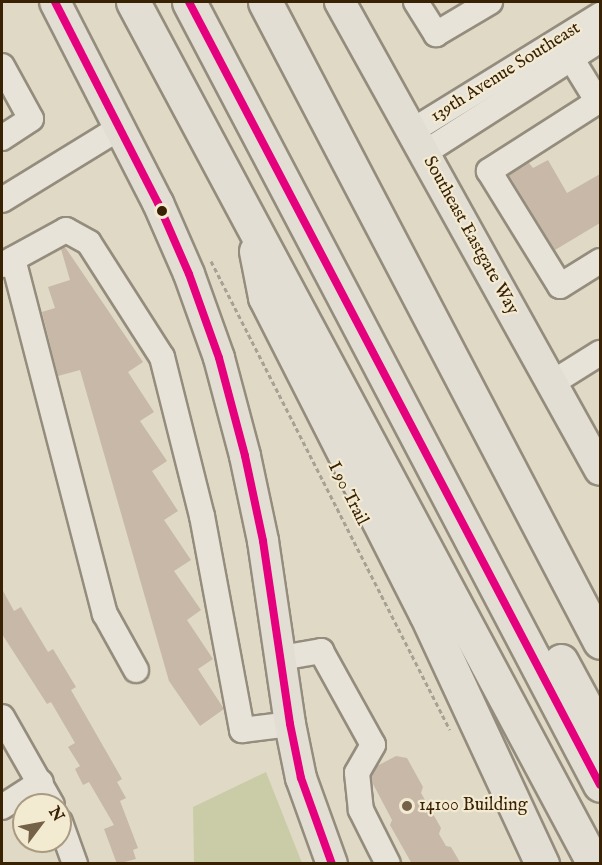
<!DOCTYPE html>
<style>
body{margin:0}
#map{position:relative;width:602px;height:865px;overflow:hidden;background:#e0d9c5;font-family:"IM FELL English",serif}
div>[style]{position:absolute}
.green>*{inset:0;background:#cacca7}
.building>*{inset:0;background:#c7b8a7}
.path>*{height:3px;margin-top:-1.5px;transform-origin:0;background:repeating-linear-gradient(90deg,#a6a095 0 4.5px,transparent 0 7.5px)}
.roads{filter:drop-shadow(2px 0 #948c7d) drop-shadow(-2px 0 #948c7d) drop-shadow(0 2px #948c7d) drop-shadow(0 -2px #948c7d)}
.minor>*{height:24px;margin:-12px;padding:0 12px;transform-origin:12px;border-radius:12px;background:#e7e3d9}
.major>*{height:30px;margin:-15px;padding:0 15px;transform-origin:15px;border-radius:15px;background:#e3ded3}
.highway>*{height:33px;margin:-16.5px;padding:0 16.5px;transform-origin:16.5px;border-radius:16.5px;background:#e3ded3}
.bus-1>*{height:8px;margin:-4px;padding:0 4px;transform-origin:4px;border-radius:4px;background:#e5007d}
.dots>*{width:16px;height:16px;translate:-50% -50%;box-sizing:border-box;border:3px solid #f3ead2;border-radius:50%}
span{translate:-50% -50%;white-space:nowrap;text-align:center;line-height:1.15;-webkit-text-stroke:4.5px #f3ead2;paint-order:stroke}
.street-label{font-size:18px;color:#392104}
.poi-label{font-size:18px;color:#392104}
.left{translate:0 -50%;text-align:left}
.frame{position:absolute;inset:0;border:3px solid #392104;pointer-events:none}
.north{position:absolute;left:12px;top:793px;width:60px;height:60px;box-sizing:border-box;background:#f3ead2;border:2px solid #a99a80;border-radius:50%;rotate:58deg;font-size:16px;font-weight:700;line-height:24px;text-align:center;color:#392104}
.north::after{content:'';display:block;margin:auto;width:21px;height:27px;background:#736148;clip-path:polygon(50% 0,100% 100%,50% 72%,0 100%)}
</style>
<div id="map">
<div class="green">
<i style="clip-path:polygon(266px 772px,302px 863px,194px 863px,193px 807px)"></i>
</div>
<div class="building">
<i style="clip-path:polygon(548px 160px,567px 193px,600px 174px,600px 223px,555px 250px,509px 175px,529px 163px,533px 168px)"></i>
<i style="clip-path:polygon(65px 247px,143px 362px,128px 372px,154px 412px,140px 421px,167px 461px,152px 471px,178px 511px,164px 520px,191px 560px,174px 571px,201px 610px,187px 620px,213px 659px,198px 669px,224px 709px,200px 726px,169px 681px,80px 370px,58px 376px,42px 312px,55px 308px,48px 287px,70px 280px,61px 249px)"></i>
<i style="clip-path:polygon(2px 589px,14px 611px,21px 607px,48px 652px,53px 649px,76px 687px,71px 690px,122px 779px,117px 782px,126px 798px,120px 801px,138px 848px,133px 850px,136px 859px,117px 864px,104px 829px,114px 825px,89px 782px,83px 785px,75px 769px,80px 766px,68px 747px,75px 743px,51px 702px,47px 704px,2px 634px)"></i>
<i style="clip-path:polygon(396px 756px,407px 758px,423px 787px,421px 793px,441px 828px,439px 834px,446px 846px,451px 847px,461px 864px,412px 864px,390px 825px,392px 820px,372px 782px,372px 776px,377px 766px)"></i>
</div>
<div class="path">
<i style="left:211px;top:261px;width:526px;rotate:63deg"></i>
</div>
<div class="roads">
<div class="minor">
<i style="left:416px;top:2px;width:38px;rotate:58deg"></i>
<i style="left:436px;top:34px;width:63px;rotate:-30.7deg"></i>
<i style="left:571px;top:58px;width:52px;rotate:58.5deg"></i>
<i style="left:2px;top:66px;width:60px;rotate:61.3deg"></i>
<i style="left:31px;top:119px;width:35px;rotate:147deg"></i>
<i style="left:600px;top:100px;width:132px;rotate:147.4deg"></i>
<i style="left:489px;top:171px;width:135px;rotate:58.3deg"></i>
<i style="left:560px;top:286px;width:47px;rotate:-32deg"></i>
<i style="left:412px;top:131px;width:221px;rotate:-31.7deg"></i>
<i style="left:424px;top:153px;width:209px;rotate:-32.7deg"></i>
<i style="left:2px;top:200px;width:140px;rotate:-31.5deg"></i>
<i style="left:13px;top:259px;width:367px;rotate:75.5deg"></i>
<i style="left:105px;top:614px;width:64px;rotate:61deg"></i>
<i style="left:2px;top:265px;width:73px;rotate:-28.7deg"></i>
<i style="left:66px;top:230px;width:26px;rotate:29deg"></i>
<i style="left:89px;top:243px;width:135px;rotate:57.4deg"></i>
<i style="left:162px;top:357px;width:164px;rotate:75.9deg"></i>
<i style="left:202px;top:516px;width:218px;rotate:79.4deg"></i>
<i style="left:242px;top:730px;width:48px;rotate:-7.1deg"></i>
<i style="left:552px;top:383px;width:57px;rotate:-32deg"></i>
<i style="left:281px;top:658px;width:41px;rotate:-9.9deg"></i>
<i style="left:321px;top:651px;width:107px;rotate:61deg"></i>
<i style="left:373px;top:745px;width:32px;rotate:120deg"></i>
<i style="left:357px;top:773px;width:37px;rotate:84deg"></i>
<i style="left:361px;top:810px;width:60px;rotate:63.4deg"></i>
<i style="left:2px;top:717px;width:101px;rotate:60.4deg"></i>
<i style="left:2px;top:807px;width:46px;rotate:-32.7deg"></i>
<i style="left:60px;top:822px;width:45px;rotate:70.3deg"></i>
</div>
<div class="major">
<i style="left:55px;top:2px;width:226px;rotate:62.9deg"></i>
<i style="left:158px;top:203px;width:77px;rotate:66.4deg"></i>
<i style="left:189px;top:274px;width:89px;rotate:70.3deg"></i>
<i style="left:219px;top:358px;width:101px;rotate:75.1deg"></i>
<i style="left:245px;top:456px;width:87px;rotate:78deg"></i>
<i style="left:263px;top:541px;width:185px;rotate:81.6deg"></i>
<i style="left:290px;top:724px;width:55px;rotate:78.5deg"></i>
<i style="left:301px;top:778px;width:91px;rotate:70.2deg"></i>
<i style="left:340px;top:2px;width:535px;rotate:60.95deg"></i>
</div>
<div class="highway">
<i style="left:133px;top:2px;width:978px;rotate:61.86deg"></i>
<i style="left:189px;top:2px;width:884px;rotate:62.3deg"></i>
<i style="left:265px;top:2px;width:722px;rotate:62.37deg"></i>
<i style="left:256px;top:251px;width:47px;rotate:78.9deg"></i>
<i style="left:265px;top:297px;width:356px;rotate:63.1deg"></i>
<i style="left:426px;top:614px;width:276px;rotate:65.1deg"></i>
<i style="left:561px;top:661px;width:82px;rotate:61.6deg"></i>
</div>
</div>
<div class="bus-1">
<i style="left:55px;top:2px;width:226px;rotate:62.9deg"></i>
<i style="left:158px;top:203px;width:77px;rotate:66.4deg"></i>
<i style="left:189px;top:274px;width:89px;rotate:70.3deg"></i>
<i style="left:219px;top:358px;width:101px;rotate:75.1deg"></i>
<i style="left:245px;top:456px;width:87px;rotate:78deg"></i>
<i style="left:263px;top:541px;width:185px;rotate:81.6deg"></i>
<i style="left:290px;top:724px;width:55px;rotate:78.5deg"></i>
<i style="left:301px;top:778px;width:91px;rotate:70.2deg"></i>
<i style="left:189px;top:2px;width:884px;rotate:62.3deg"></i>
</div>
<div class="dots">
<i style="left:162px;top:211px;background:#392104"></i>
<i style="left:407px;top:806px;background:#736148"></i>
</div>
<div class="street-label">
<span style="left:506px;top:73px;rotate:-32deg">139th Avenue Southeast</span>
<span style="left:470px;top:236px;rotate:61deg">Southeast Eastgate Way</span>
<span style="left:347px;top:494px;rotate:63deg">I 90 Trail</span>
</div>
<div class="poi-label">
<span class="left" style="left:419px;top:806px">14100 Building</span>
</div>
<div class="frame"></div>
<div class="north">N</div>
</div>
